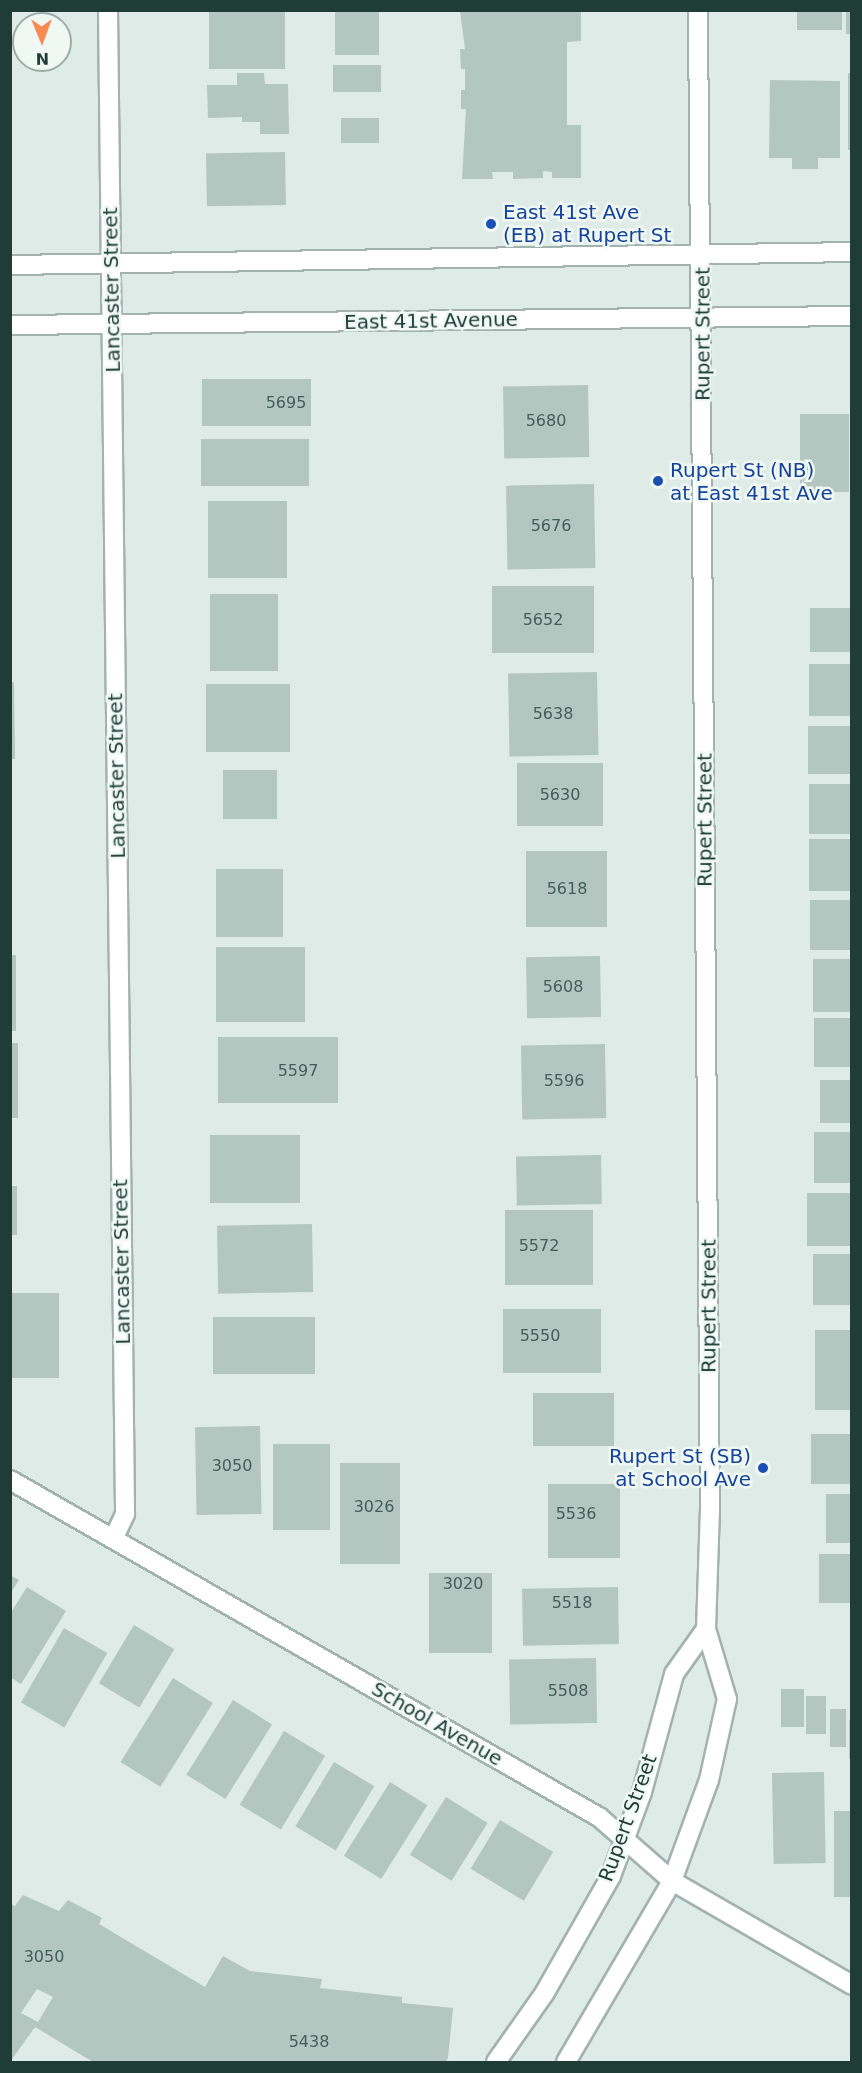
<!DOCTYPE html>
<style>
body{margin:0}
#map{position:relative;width:862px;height:2073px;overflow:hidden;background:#dfebe7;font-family:"DejaVu Sans",sans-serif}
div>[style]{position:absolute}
.building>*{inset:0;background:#b4c6c0;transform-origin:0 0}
.roads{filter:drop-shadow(2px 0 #a2b3af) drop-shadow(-2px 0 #a2b3af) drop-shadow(0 2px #a2b3af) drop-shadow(0 -2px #a2b3af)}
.minor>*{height:18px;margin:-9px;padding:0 9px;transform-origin:9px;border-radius:9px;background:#fff}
.tertiary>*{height:18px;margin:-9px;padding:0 9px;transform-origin:9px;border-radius:9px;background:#fff}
.secondary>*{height:18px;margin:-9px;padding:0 9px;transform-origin:9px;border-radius:9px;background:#fff}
.dots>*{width:16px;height:16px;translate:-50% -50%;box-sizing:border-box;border:3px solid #f0f8f4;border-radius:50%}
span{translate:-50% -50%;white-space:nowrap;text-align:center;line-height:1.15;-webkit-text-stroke:5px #f0f8f4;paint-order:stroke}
.number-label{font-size:16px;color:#445e59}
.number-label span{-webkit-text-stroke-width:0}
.transit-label{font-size:20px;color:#164399}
.left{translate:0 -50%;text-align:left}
.right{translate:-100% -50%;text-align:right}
.street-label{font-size:20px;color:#1f3c37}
.frame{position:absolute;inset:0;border:12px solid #1f3c37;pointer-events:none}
.north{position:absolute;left:12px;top:12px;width:60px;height:60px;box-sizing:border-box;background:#f0f8f4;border:2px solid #9cada8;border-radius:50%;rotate:179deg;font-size:16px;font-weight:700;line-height:24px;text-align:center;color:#1f3c37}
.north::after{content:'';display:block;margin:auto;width:21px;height:27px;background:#f88b50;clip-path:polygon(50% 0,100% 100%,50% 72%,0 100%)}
</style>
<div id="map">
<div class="building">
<i style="left:209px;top:10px;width:76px;height:59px"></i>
<i style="left:335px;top:10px;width:44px;height:45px"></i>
<i style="clip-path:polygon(581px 10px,581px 41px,567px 42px,567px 125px,581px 125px,581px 178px,552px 178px,552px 172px,543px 171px,543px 178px,513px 179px,513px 172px,492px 172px,493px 179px,462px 179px,466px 109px,461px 109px,461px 90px,465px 90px,465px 69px,461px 69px,460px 49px,465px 49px,460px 11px)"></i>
<i style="left:797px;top:10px;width:45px;height:20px"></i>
<i style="left:846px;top:10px;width:6px;height:24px"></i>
<i style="left:381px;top:65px;width:27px;height:48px;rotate:90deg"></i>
<i style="clip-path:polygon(237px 73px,264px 73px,265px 84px,288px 84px,289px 134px,260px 134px,260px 122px,242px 122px,242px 117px,208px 118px,207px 85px,237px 85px)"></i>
<i style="left:848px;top:73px;width:4px;height:77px"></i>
<i style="clip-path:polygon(770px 80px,840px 81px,840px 158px,818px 158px,818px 169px,792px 169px,792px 158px,769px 158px)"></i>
<i style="left:379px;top:118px;width:25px;height:38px;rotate:90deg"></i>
<i style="left:285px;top:152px;width:53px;height:79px;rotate:89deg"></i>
<i style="left:311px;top:379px;width:47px;height:109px;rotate:90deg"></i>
<i style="left:588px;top:385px;width:72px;height:85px;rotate:89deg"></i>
<i style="left:849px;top:414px;width:78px;height:49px;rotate:90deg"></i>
<i style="left:309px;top:439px;width:47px;height:108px;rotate:90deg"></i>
<i style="left:594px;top:484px;width:84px;height:88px;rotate:89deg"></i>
<i style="left:208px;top:501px;width:79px;height:77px"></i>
<i style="left:594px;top:586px;width:67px;height:102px;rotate:90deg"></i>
<i style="left:210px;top:594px;width:68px;height:77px"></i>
<i style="left:852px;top:608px;width:44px;height:42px;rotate:90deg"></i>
<i style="left:852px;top:664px;width:52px;height:43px;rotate:90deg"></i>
<i style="left:597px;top:672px;width:83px;height:89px;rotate:89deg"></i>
<i style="clip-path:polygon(14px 682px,15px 759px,10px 759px,10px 683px)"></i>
<i style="left:290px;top:684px;width:68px;height:84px;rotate:90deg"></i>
<i style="left:852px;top:726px;width:48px;height:44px;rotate:90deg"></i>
<i style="left:603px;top:763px;width:63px;height:86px;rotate:90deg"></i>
<i style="left:277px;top:770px;width:49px;height:54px;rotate:90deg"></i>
<i style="left:809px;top:784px;width:43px;height:50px"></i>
<i style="left:809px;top:839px;width:43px;height:52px"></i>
<i style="left:607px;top:851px;width:76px;height:81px;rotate:90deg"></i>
<i style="left:283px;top:869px;width:68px;height:67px;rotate:90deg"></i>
<i style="left:810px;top:900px;width:42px;height:50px"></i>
<i style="left:305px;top:947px;width:75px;height:89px;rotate:90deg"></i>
<i style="left:10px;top:955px;width:6px;height:76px"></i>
<i style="left:600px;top:956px;width:61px;height:74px;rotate:89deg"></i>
<i style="left:813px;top:959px;width:39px;height:53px"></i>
<i style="left:852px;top:1018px;width:49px;height:38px;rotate:90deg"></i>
<i style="left:338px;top:1037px;width:66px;height:120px;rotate:90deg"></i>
<i style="left:10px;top:1043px;width:8px;height:75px"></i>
<i style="left:605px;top:1044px;width:74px;height:84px;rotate:89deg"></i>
<i style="left:820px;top:1080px;width:32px;height:43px"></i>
<i style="left:814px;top:1132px;width:38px;height:51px"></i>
<i style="left:210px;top:1135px;width:90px;height:68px"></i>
<i style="left:601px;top:1155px;width:49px;height:85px;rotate:89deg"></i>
<i style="left:10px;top:1186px;width:7px;height:49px"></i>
<i style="left:852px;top:1193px;width:53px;height:45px;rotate:90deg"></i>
<i style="left:593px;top:1210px;width:75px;height:88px;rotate:90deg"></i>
<i style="left:312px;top:1224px;width:68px;height:95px;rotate:89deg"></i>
<i style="left:813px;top:1254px;width:39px;height:51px"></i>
<i style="left:10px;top:1293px;width:49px;height:85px"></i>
<i style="left:503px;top:1309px;width:98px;height:64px"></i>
<i style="left:315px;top:1317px;width:57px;height:102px;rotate:90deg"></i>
<i style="left:815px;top:1330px;width:37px;height:80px"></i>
<i style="left:614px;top:1393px;width:53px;height:81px;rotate:90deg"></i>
<i style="left:260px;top:1426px;width:88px;height:65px;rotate:89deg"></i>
<i style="left:811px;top:1434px;width:41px;height:50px"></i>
<i style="left:273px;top:1444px;width:57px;height:86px"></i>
<i style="left:340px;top:1463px;width:60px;height:101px"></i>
<i style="left:548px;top:1484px;width:72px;height:74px"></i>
<i style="left:826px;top:1494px;width:26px;height:49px"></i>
<i style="left:819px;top:1554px;width:33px;height:49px"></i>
<i style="left:429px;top:1573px;width:63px;height:80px"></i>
<i style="clip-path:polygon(10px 1575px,19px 1580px,10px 1594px)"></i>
<i style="clip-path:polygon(27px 1587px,66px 1611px,21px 1684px,10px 1677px,10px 1614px)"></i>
<i style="left:618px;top:1587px;width:57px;height:96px;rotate:89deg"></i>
<i style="left:134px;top:1625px;width:47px;height:68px;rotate:31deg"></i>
<i style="left:64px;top:1628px;width:50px;height:86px;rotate:30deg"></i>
<i style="left:596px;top:1658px;width:65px;height:87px;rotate:89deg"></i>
<i style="left:173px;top:1678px;width:47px;height:99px;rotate:32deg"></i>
<i style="left:781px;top:1689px;width:23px;height:38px"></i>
<i style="left:806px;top:1696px;width:20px;height:38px"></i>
<i style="left:233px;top:1700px;width:46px;height:88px;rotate:32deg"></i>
<i style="left:830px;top:1709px;width:16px;height:38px"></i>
<i style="left:849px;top:1720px;width:3px;height:39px"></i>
<i style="left:284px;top:1731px;width:48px;height:86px;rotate:31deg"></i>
<i style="left:334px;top:1762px;width:47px;height:75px;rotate:31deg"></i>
<i style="left:824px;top:1772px;width:91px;height:52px;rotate:89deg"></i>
<i style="left:390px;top:1782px;width:44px;height:87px;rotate:32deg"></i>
<i style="left:446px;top:1797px;width:49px;height:68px;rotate:32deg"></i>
<i style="left:834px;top:1811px;width:18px;height:86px"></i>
<i style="left:500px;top:1820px;width:62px;height:57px;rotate:31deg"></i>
<i style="clip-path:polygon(evenodd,23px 1895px,59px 1911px,68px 1900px,102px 1918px,99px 1924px,205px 1987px,223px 1956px,250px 1971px,322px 1979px,320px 1988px,402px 1997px,402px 2003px,453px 2008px,448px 2058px,446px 2062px,93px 2062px,35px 2027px,10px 2062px,10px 1904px,15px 1906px,23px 1895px,37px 1989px,53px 1997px,38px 2022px,21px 2013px,37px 1989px)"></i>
</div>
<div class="roads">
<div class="minor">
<i style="left:108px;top:10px;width:1504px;rotate:89.35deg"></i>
<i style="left:125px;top:1514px;width:26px;rotate:115deg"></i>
<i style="left:10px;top:1480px;width:679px;rotate:29.78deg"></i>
<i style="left:599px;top:1817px;width:97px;rotate:41.2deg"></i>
<i style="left:672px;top:1881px;width:208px;rotate:30deg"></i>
</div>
<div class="tertiary">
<i style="left:496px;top:2062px;width:83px;rotate:-54.8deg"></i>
<i style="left:544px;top:1994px;width:136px;rotate:-60.4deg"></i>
<i style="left:611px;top:1876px;width:90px;rotate:-69.7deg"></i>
<i style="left:642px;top:1792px;width:122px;rotate:-74.8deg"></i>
<i style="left:674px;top:1674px;width:55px;rotate:-54.6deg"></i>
<i style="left:566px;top:2062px;width:210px;rotate:-59.6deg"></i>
<i style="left:672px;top:1881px;width:108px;rotate:-69.9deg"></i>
<i style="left:709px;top:1780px;width:83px;rotate:-77.5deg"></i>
<i style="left:727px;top:1699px;width:73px;rotate:-106.7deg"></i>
<i style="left:706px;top:1629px;width:118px;rotate:-88.1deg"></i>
<i style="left:710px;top:1511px;width:1501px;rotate:-90.46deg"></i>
</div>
<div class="secondary">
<i style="left:10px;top:265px;width:842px;rotate:-0.88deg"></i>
<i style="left:10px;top:325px;width:842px;rotate:-0.61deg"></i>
</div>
</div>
<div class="dots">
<i style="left:491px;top:224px;background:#1a4fb4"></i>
<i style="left:658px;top:481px;background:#1a4fb4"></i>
<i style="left:763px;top:1468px;background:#1a4fb4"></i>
</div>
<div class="number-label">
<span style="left:286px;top:403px">5695</span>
<span style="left:546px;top:421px">5680</span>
<span style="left:551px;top:526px">5676</span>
<span style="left:543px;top:620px">5652</span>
<span style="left:553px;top:714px">5638</span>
<span style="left:560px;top:795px">5630</span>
<span style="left:567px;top:889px">5618</span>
<span style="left:563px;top:987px">5608</span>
<span style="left:298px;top:1071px">5597</span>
<span style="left:564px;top:1081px">5596</span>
<span style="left:539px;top:1246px">5572</span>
<span style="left:540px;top:1336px">5550</span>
<span style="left:232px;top:1466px">3050</span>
<span style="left:374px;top:1507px">3026</span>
<span style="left:576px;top:1514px">5536</span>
<span style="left:463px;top:1584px">3020</span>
<span style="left:572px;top:1603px">5518</span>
<span style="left:568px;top:1691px">5508</span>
<span style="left:44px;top:1957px">3050</span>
<span style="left:309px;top:2042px">5438</span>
</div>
<div class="transit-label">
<span class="left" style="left:503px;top:224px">East 41st Ave<br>(EB) at Rupert St</span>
<span class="left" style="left:670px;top:482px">Rupert St (NB)<br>at East 41st Ave</span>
<span class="right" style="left:751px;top:1468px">Rupert St (SB)<br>at School Ave</span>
</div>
<div class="street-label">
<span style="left:112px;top:290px;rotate:-91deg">Lancaster Street</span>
<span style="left:431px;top:321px;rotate:-1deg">East 41st Avenue</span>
<span style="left:703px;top:334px;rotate:-90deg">Rupert Street</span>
<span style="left:117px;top:776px;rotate:-91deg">Lancaster Street</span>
<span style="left:705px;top:820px;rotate:-90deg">Rupert Street</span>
<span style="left:122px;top:1262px;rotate:-91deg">Lancaster Street</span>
<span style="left:709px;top:1306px;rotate:-90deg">Rupert Street</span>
<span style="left:437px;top:1724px;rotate:30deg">School Avenue</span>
<span style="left:628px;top:1818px;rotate:-70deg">Rupert Street</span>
</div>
<div class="frame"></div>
<div class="north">N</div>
</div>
